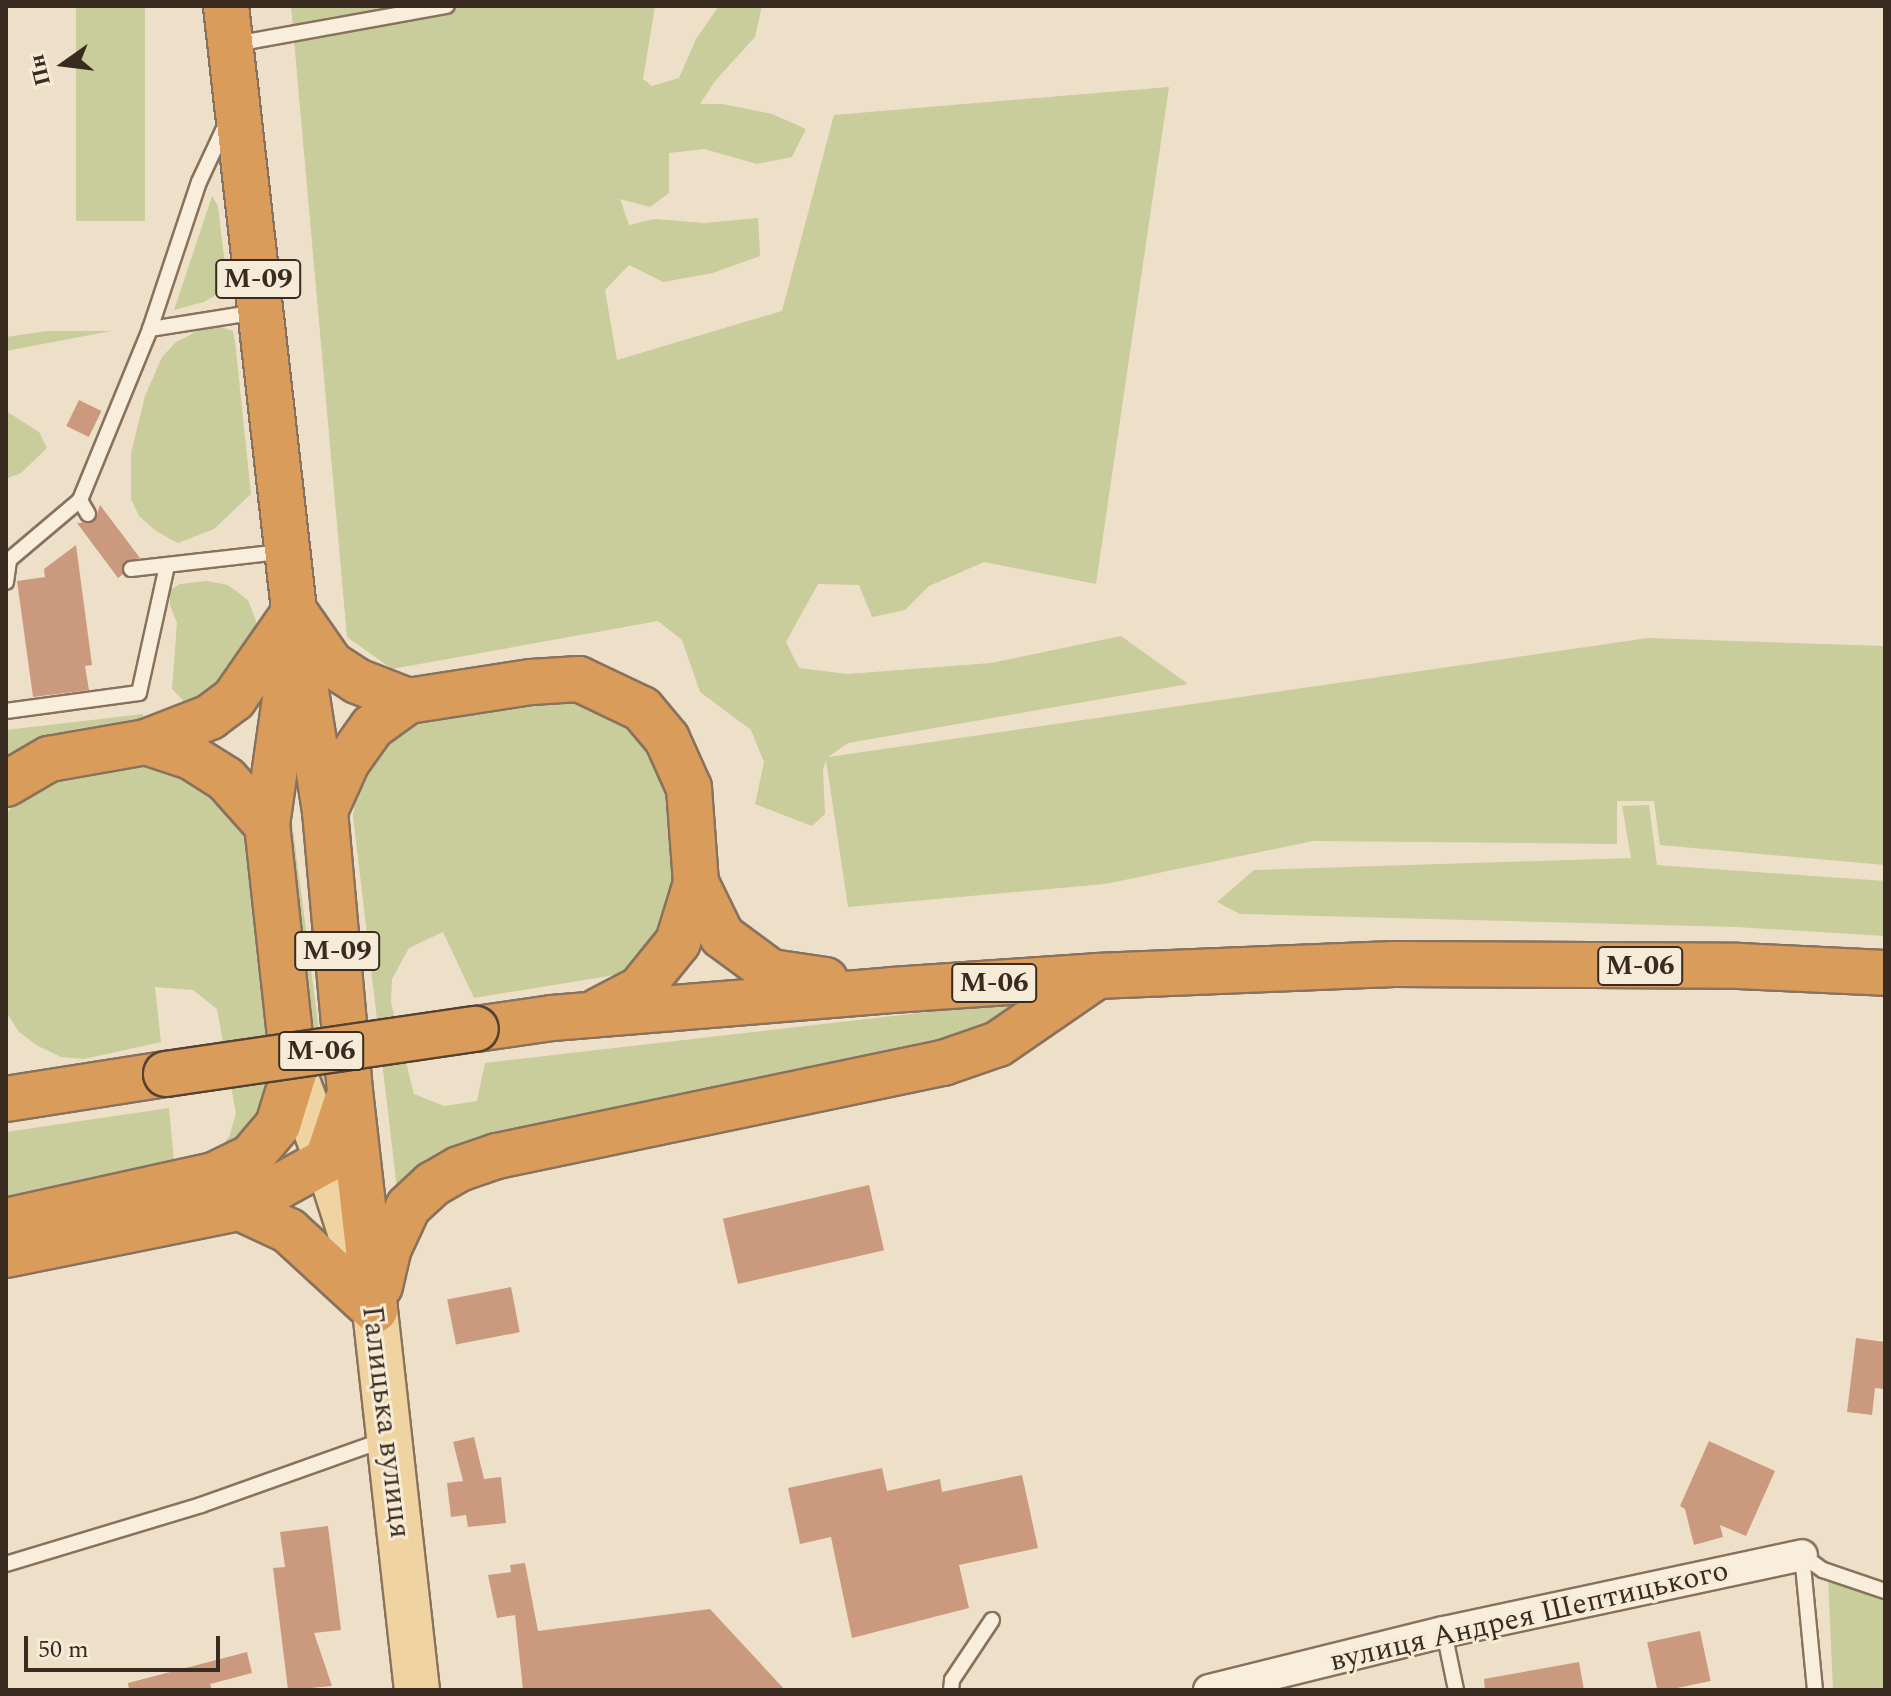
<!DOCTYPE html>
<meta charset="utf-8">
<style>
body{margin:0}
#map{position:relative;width:1891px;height:1696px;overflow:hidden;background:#eee0c8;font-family:Spectral,serif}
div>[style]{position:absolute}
.green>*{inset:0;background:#c9cc9b;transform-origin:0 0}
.building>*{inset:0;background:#cb9a7e;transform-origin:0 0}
.roads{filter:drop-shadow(2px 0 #89725d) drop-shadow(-2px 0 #89725d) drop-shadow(0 2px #89725d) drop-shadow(0 -2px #89725d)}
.lane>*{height:14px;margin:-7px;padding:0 7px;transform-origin:7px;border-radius:7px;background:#f8eedb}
.street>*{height:30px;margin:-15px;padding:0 15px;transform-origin:15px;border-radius:15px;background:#f8eedb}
.primary>*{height:44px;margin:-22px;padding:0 22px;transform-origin:22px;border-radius:22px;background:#efd3a1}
.highway>*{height:44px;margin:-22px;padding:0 22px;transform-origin:22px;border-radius:22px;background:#da9c5b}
.bridges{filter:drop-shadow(2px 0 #574131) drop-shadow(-2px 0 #574131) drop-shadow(0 2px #574131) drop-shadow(0 -2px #574131)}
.highway-bridge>*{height:44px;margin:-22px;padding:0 22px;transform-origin:22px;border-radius:22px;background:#da9c5b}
span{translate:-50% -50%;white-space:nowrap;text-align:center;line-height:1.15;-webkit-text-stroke:6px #f5ebd7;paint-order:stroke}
.shield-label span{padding:2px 6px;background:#f5ebd7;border:2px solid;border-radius:6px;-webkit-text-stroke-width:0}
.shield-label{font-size:28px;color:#3a2b20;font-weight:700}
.street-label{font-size:30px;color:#3a2b20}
.frame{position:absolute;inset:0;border:8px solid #3a2b20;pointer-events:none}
.north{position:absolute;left:24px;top:24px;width:80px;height:80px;-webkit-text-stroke:6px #f5ebd7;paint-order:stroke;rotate:256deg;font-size:22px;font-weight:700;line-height:32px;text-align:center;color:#3a2b20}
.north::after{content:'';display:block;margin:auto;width:28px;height:36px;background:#3a2b20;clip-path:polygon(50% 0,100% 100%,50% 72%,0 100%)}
.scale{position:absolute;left:24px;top:1636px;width:196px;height:36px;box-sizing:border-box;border:4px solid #3a2b20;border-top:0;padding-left:10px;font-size:24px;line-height:28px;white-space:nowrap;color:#3a2b20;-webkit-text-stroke:6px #f5ebd7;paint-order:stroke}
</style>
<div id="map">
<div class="green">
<i style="left:76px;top:6px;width:69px;height:215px"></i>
<i style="clip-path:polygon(291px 6px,655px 6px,643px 79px,652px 86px,679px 78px,696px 39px,719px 6px,762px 6px,755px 37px,715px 81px,700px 104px,723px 104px,772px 114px,806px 129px,792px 157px,757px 164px,704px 149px,669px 153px,669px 193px,650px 207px,620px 199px,629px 225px,654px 219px,704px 223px,758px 218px,760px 256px,713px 273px,663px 282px,629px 265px,605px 290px,617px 360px,782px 311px,834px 115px,1169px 87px,1096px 584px,984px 562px,929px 586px,905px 610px,872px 617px,859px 585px,818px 584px,786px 642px,799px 668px,848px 674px,991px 663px,1121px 636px,1188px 684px,848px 743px,828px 757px,1648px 638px,1885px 646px,1885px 865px,1660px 845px,1654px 801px,1617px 801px,1617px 844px,1313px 841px,1105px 884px,848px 907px,826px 760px,823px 770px,825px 814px,812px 826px,755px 804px,764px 762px,751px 730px,700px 692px,682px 640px,658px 621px,392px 669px,347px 637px)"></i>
<i style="clip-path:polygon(212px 196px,218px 206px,227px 283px,221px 292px,204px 302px,174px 310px)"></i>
<i style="clip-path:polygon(221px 327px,233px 331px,235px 341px,251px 494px,214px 529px,178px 543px,156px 531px,139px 516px,131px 499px,131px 453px,145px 396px,162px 357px,175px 343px,197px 331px)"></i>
<i style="clip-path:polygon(47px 331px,111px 331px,6px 351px,6px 337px)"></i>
<i style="clip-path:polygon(6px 411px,39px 432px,47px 448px,21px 473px,6px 479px)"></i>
<i style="clip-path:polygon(207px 581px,228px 585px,248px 600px,256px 621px,256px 638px,221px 686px,189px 706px,172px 689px,177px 623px,170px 605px,170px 590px,180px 584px)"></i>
<i style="clip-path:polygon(563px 699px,601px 711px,642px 740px,659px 773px,669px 807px,681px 889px,639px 971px,474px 998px,443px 932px,409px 948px,392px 979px,391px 1002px,414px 1094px,444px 1106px,477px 1101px,485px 1063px,1032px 1000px,995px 1027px,398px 1197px,353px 816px,357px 788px,372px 759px,393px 735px,426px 720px)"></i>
<i style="clip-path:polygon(143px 714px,144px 729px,6px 759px,6px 730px)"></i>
<i style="clip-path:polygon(149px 760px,222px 794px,251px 842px,279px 1062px,263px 1122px,205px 1165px,229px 1137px,236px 1114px,217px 1009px,193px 990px,155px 987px,161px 1042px,84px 1059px,61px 1057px,38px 1046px,19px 1032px,6px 1012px,6px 814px,22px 795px,66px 775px)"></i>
<i style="clip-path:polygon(1649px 805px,1657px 865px,1885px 881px,1885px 936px,1736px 927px,1240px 914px,1217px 902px,1254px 870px,1631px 858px,1622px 806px)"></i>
<i style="clip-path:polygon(284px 809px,291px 814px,328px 1100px,318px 1112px)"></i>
<i style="clip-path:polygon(169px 1108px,175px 1171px,6px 1207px,6px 1132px)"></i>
<i style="clip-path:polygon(1828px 1577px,1885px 1598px,1885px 1690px,1833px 1690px)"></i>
</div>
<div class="building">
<i style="left:79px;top:400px;width:25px;height:29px;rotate:26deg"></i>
<i style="clip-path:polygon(100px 505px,140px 558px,124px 562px,123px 574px,118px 578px,77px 523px,94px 522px)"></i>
<i style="clip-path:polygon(76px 545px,92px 665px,85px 666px,89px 690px,33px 697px,17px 581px,45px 577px,44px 569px)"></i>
<i style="left:869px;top:1185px;width:67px;height:150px;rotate:77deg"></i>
<i style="left:511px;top:1287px;width:46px;height:65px;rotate:79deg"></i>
<i style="clip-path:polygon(1856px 1338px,1885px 1342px,1885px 1389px,1875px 1388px,1872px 1415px,1847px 1412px)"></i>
<i style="clip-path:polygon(474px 1437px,484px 1479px,501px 1477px,506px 1523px,468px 1527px,466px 1515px,451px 1517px,447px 1483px,463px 1481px,453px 1442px)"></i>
<i style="clip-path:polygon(1709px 1441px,1775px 1471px,1746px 1536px,1720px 1525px,1723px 1537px,1694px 1545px,1685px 1509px,1680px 1506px)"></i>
<i style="clip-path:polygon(882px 1468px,887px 1491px,940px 1479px,942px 1492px,1022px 1475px,1038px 1548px,959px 1565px,969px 1608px,852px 1638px,831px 1537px,800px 1544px,788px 1488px)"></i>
<i style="clip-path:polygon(328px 1526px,341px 1630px,314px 1633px,332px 1686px,288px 1690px,273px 1568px,285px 1567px,280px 1532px)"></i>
<i style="clip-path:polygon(525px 1563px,538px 1631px,710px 1609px,785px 1690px,523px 1690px,515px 1615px,497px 1618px,488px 1575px,511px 1572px,510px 1565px)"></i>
<i style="left:1700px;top:1631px;width:51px;height:54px;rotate:78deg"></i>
<i style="clip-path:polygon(247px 1652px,252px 1673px,210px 1684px,212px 1690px,129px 1690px,128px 1683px)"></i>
<i style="clip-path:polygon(1579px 1662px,1584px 1690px,1485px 1690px,1484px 1679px)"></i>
</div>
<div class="roads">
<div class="lane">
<i style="left:235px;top:44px;width:215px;rotate:-10.2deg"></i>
<i style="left:150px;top:329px;width:108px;rotate:-9deg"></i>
<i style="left:88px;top:514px;width:16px;rotate:-120deg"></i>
<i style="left:80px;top:500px;width:185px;rotate:-67.7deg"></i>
<i style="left:150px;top:329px;width:155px;rotate:-71.6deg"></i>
<i style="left:199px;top:182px;width:64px;rotate:-65deg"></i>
<i style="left:131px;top:569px;width:151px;rotate:-6.5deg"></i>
<i style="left:6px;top:582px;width:22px;rotate:-82deg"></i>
<i style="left:9px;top:560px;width:93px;rotate:-40.2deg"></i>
<i style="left:6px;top:711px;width:134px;rotate:-7.7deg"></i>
<i style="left:139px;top:693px;width:130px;rotate:-77.6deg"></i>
<i style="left:1802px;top:1555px;width:136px;rotate:84.5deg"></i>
<i style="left:1802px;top:1555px;width:26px;rotate:36deg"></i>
<i style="left:1823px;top:1570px;width:65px;rotate:18.7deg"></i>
<i style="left:6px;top:1564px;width:204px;rotate:-16.8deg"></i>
<i style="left:201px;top:1505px;width:194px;rotate:-19.6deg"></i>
<i style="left:1444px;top:1632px;width:59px;rotate:78.3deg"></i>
<i style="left:951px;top:1690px;width:10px;rotate:-84deg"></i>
<i style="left:952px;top:1680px;width:72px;rotate:-56.3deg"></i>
</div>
<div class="street">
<i style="left:1209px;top:1690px;width:242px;rotate:-13.9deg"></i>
<i style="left:1444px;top:1632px;width:366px;rotate:-12.1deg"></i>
</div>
<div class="primary">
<i style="left:294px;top:1073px;width:93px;rotate:69.2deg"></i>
<i style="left:327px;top:1160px;width:157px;rotate:72.3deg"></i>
<i style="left:375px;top:1310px;width:382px;rotate:83.7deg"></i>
</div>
<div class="highway">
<i style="left:226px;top:6px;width:626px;rotate:83.58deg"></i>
<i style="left:296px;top:628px;width:185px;rotate:81deg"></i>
<i style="left:325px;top:811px;width:281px;rotate:84.9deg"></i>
<i style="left:350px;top:1091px;width:220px;rotate:83.5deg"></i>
<i style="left:297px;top:615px;width:60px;rotate:55.2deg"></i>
<i style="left:331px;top:664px;width:31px;rotate:33deg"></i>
<i style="left:357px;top:681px;width:55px;rotate:21.4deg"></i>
<i style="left:146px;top:742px;width:47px;rotate:18.4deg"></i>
<i style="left:191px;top:757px;width:41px;rotate:32.2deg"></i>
<i style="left:226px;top:779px;width:62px;rotate:48.3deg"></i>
<i style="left:6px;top:784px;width:50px;rotate:-30.2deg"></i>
<i style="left:49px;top:759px;width:98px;rotate:-9.9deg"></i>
<i style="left:146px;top:742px;width:69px;rotate:-21.3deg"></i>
<i style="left:210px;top:717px;width:30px;rotate:-37deg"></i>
<i style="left:234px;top:699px;width:100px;rotate:-55.2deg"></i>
<i style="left:325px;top:811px;width:54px;rotate:-65.8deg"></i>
<i style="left:347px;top:762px;width:43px;rotate:-54.5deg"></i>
<i style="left:372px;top:727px;width:44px;rotate:-35.8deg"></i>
<i style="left:408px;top:701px;width:124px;rotate:-8.8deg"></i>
<i style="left:531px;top:682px;width:48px;rotate:-3.6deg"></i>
<i style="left:579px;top:679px;width:70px;rotate:25.5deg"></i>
<i style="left:642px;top:709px;width:39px;rotate:50deg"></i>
<i style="left:667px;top:739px;width:54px;rotate:65.8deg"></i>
<i style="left:689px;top:788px;width:95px;rotate:85.8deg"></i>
<i style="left:696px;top:883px;width:59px;rotate:63.9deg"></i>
<i style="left:722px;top:936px;width:61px;rotate:36.3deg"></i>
<i style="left:771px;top:972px;width:55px;rotate:8.4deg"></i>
<i style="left:598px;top:1011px;width:47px;rotate:-27.6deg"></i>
<i style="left:640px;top:989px;width:60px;rotate:-51deg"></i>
<i style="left:678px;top:942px;width:62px;rotate:-73deg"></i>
<i style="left:476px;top:1029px;width:77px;rotate:-8.2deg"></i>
<i style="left:552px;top:1018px;width:341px;rotate:-4.7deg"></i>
<i style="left:892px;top:990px;width:204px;rotate:-3.9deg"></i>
<i style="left:1096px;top:976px;width:298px;rotate:-2.3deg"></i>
<i style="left:1394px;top:964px;width:345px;rotate:0.3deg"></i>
<i style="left:1739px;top:966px;width:146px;rotate:2.7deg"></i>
<i style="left:6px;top:1099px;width:162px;rotate:-8.9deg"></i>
<i style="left:240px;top:1208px;width:54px;rotate:25.1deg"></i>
<i style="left:289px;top:1231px;width:117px;rotate:42.6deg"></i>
<i style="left:6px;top:1221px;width:213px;rotate:-12.5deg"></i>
<i style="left:214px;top:1175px;width:41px;rotate:-25.9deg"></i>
<i style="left:251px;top:1157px;width:42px;rotate:-49.8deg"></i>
<i style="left:278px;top:1125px;width:54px;rotate:-72.9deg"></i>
<i style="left:294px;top:1073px;width:249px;rotate:-96.2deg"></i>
<i style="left:267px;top:825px;width:157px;rotate:-81.9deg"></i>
<i style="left:6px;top:1255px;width:239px;rotate:-11.4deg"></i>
<i style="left:240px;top:1208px;width:99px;rotate:-28.9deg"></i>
<i style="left:327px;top:1160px;width:60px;rotate:-71.6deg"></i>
<i style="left:380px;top:1286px;width:39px;rotate:-77deg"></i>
<i style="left:389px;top:1248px;width:45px;rotate:-65.1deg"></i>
<i style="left:408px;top:1207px;width:34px;rotate:-43deg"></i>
<i style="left:433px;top:1184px;width:30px;rotate:-30deg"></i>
<i style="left:459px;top:1169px;width:40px;rotate:-18.9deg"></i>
<i style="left:497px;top:1156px;width:456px;rotate:-11.8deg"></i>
<i style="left:943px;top:1063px;width:58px;rotate:-19.1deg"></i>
<i style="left:998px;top:1044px;width:116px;rotate:-34.5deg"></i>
</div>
</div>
<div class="bridges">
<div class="highway-bridge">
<i style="left:166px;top:1074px;width:313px;rotate:-8.3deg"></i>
</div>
</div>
<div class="shield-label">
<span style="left:258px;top:279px">М-09</span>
<span style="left:337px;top:951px">М-09</span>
<span style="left:1640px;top:966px">М-06</span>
<span style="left:994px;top:983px">М-06</span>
<span style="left:321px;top:1051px">М-06</span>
</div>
<div class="street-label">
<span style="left:386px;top:1422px;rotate:83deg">Галицька вулиця</span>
<span style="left:1529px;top:1616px;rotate:-13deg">вулиця Андрея Шептицького</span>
</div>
<div class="frame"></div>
<div class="north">Пн</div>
<div class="scale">50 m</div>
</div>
